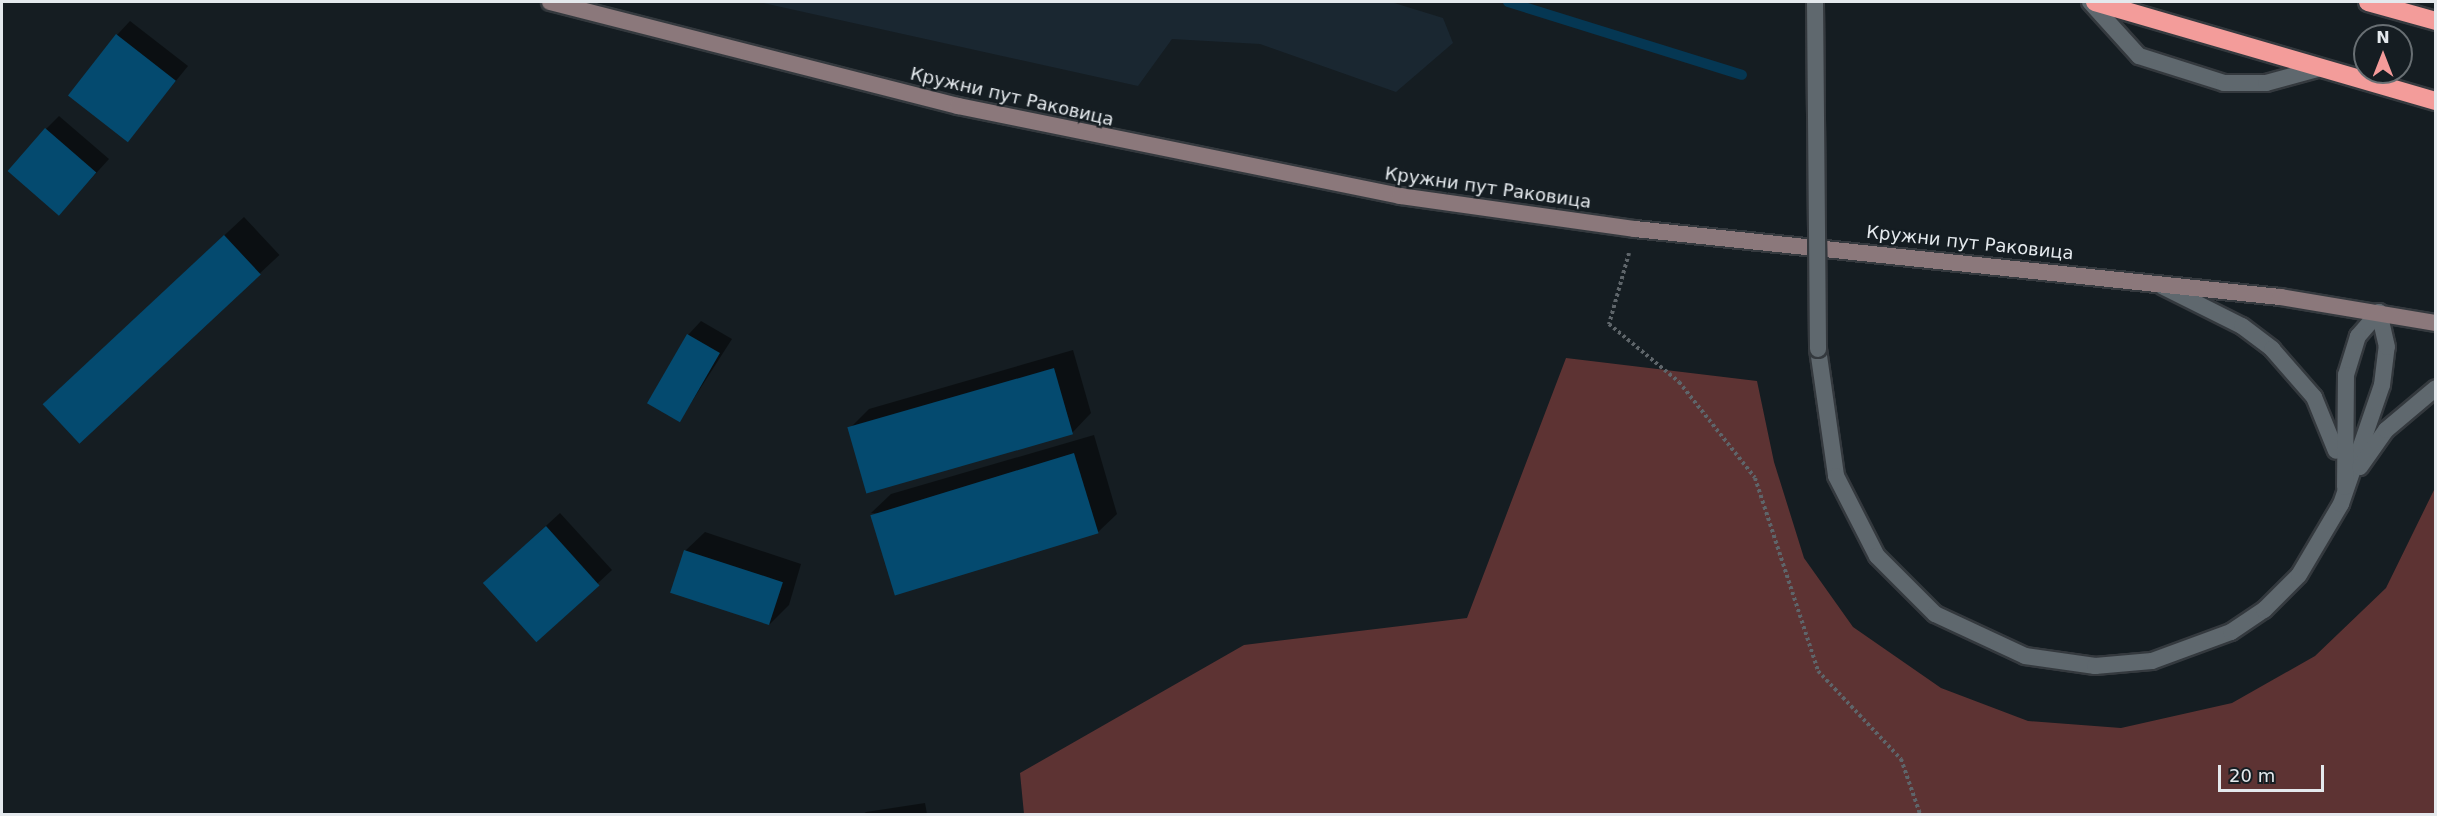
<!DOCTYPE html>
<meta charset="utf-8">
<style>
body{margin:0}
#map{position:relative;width:2437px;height:816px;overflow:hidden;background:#151d22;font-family:"DejaVu Sans",sans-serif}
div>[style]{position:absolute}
.built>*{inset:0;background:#1a2731}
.green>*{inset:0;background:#5d3333}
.shadow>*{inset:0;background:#0007;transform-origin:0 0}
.stream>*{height:10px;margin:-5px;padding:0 5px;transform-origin:5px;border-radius:5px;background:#053753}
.building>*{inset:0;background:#044a6f;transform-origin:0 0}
.path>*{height:4px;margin-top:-2px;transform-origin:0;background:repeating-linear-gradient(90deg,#5e656a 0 3px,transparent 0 6px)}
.roads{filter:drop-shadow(2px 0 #34393e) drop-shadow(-2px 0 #34393e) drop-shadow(0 2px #34393e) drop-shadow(0 -2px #34393e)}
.service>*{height:16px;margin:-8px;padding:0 8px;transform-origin:8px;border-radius:8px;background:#5f686e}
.tertiary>*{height:16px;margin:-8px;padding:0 8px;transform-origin:8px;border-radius:8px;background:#5f686e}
.secondary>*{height:16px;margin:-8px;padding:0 8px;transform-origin:8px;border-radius:8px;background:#8b787b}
.motorway>*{height:18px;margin:-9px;padding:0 9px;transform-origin:9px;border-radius:9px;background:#f39c9a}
.bridges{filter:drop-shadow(2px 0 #34393e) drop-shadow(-2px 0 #34393e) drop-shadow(0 2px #34393e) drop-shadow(0 -2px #34393e)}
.tertiary-bridge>*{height:16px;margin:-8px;padding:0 8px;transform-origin:8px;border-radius:8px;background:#5f686e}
span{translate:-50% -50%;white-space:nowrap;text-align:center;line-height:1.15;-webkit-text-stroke:4.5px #151d22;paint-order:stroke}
.street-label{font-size:18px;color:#e4e9ed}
.frame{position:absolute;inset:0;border:3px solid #e4e9ed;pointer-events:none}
.north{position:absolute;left:2353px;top:24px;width:60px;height:60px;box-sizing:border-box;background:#151d22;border:2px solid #686f73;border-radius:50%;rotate:0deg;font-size:16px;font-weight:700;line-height:24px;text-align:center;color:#e4e9ed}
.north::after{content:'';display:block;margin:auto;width:21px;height:27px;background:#f59b9a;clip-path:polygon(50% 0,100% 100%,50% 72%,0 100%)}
.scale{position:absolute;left:2218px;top:765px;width:106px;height:27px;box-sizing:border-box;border:3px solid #e4e9ed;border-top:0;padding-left:8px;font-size:18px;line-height:21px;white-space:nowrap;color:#e4e9ed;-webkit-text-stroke:4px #151d22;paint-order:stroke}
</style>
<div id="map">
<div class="built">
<i style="clip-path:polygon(759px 2px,1391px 2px,1443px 18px,1453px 43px,1396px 92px,1260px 44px,1172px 39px,1138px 86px)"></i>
</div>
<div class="green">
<i style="clip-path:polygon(1566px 358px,1757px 381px,1774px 462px,1804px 558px,1853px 627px,1941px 688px,2028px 721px,2121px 728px,2232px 703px,2315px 656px,2386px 588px,2435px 488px,2435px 814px,1024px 814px,1020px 773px,1244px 645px,1467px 618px)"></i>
</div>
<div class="shadow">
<i style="clip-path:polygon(130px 21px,188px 66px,128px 140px,117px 35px)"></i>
<i style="clip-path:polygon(59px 116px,109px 159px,59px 214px,46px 129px)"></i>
<i style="left:244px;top:217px;width:52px;height:273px;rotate:47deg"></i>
<i style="clip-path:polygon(701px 321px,732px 339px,680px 420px,688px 335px)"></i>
<i style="clip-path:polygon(1073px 350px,1091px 413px,1072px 433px,850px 428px,869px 409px)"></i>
<i style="clip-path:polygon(1094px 435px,1117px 514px,1097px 533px,871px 513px,891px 494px)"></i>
<i style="clip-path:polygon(560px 513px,612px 570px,537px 640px,498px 570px)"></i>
<i style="clip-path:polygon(705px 532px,801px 564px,789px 605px,770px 624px,685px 551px)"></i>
<i style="clip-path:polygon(925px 803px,927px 814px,863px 814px,866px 812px)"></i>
</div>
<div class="stream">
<i style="left:1508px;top:2px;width:245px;rotate:17.3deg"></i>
</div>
<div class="building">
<i style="left:116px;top:34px;width:76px;height:78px;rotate:38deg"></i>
<i style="left:45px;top:128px;width:68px;height:57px;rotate:41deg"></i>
<i style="left:224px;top:235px;width:54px;height:248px;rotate:47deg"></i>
<i style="left:687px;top:334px;width:38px;height:80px;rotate:30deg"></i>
<i style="left:1054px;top:368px;width:69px;height:215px;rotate:74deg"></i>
<i style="left:1074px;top:453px;width:84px;height:213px;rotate:73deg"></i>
<i style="left:546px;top:526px;width:80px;height:85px;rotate:48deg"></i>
<i style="left:684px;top:550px;width:104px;height:45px;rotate:18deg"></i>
</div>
<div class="path">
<i style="left:1629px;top:253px;width:74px;rotate:105.7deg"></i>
<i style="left:1609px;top:324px;width:91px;rotate:39.6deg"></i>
<i style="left:1679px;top:382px;width:122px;rotate:51.6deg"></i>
<i style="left:1755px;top:478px;width:203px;rotate:71.9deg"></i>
<i style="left:1818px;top:671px;width:121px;rotate:46.7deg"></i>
<i style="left:1901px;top:759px;width:58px;rotate:70.9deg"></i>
</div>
<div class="roads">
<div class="service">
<i style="left:2090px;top:2px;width:73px;rotate:47.8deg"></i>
<i style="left:2139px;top:56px;width:89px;rotate:17.6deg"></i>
<i style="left:2224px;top:83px;width:42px"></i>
<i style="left:2266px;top:83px;width:57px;rotate:-15.3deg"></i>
</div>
<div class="tertiary">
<i style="left:2162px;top:286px;width:89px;rotate:26.6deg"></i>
<i style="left:2242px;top:326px;width:38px;rotate:37deg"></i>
<i style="left:2272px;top:349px;width:64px;rotate:48.8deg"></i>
<i style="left:2314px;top:397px;width:58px;rotate:67.8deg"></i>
<i style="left:1818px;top:349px;width:128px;rotate:81.9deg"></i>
<i style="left:1836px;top:476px;width:90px;rotate:62.9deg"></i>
<i style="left:1877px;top:556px;width:82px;rotate:45deg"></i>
<i style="left:1935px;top:614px;width:99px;rotate:25deg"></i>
<i style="left:2025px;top:656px;width:71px;rotate:8.1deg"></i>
<i style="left:2095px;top:666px;width:57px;rotate:-5deg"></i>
<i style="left:2152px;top:661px;width:84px;rotate:-20.2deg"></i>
<i style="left:2231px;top:632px;width:40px;rotate:-34deg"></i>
<i style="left:2264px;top:610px;width:49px;rotate:-45deg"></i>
<i style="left:2299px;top:575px;width:82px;rotate:-59.4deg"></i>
<i style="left:2341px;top:504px;width:126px;rotate:-71deg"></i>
<i style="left:2382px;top:385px;width:38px;rotate:-83deg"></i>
<i style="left:2387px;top:347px;width:36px;rotate:-103deg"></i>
<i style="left:2379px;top:312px;width:32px;rotate:131deg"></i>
<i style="left:2358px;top:336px;width:41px;rotate:107.1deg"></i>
<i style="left:2346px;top:375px;width:112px;rotate:90.5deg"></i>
<i style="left:2360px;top:467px;width:45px;rotate:-54.9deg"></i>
<i style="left:2386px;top:430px;width:65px;rotate:-40deg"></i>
</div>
<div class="secondary">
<i style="left:550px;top:2px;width:421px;rotate:14.3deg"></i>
<i style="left:958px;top:106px;width:451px;rotate:11.5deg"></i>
<i style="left:1400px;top:196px;width:237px;rotate:8deg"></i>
<i style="left:1635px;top:229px;width:649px;rotate:6.02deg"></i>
<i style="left:2280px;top:297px;width:158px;rotate:9.5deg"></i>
</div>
<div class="motorway">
<i style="left:2095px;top:2px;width:355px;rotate:16.2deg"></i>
<i style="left:2368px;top:2px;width:71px;rotate:15.6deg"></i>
</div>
</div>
<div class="bridges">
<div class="tertiary-bridge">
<i style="left:1815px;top:2px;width:347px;rotate:89.5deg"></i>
</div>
</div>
<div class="street-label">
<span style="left:1012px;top:97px;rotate:13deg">Кружни пут Раковица</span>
<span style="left:1488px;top:188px;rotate:8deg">Кружни пут Раковица</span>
<span style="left:1970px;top:243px;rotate:6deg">Кружни пут Раковица</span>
</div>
<div class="frame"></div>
<div class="north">N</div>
<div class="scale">20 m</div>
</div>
